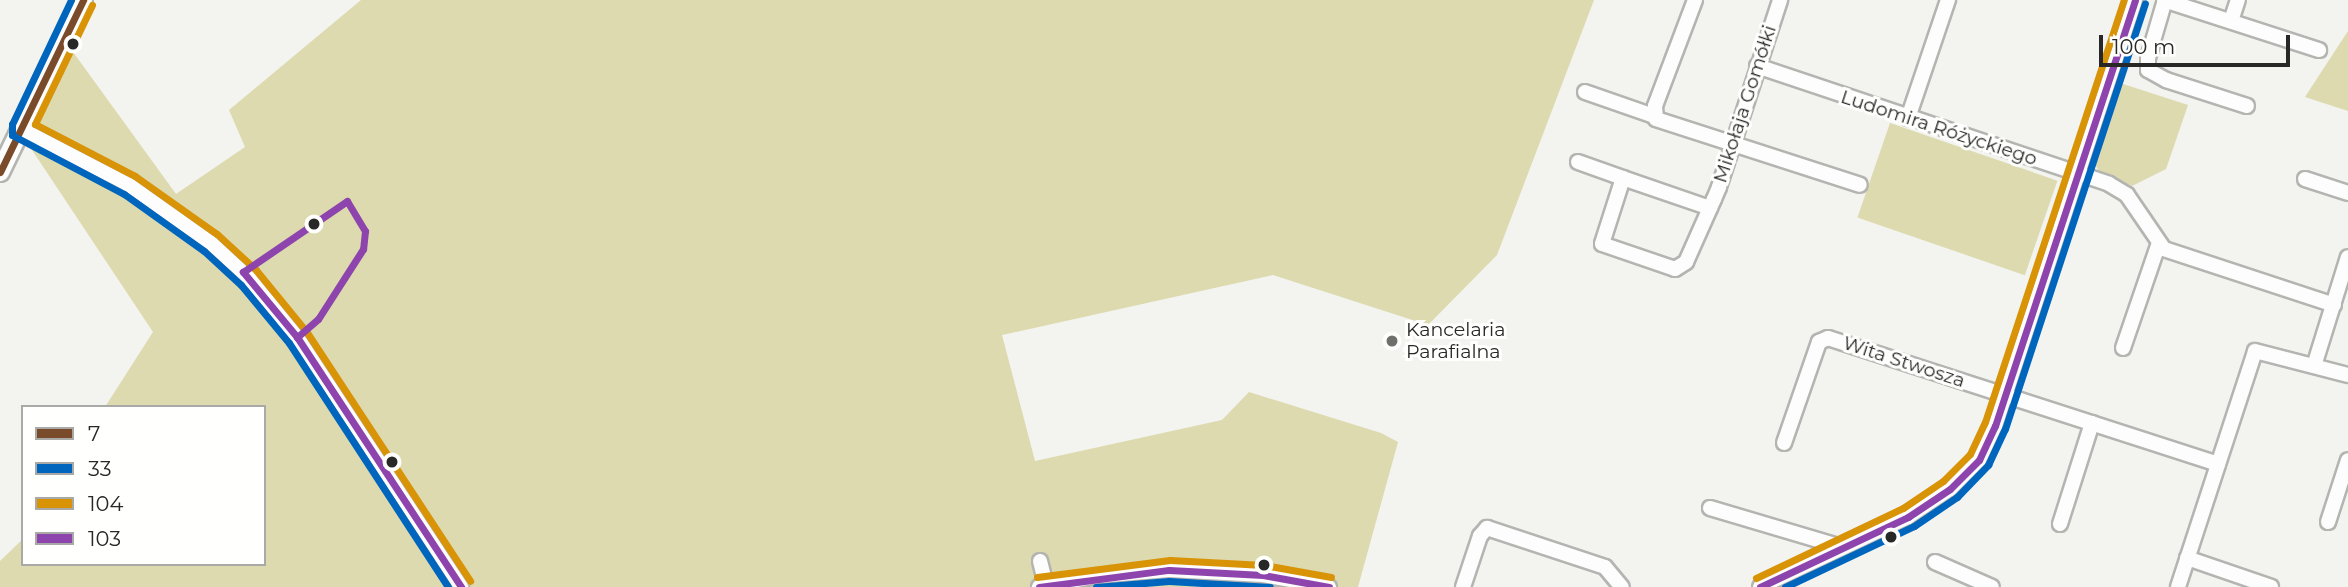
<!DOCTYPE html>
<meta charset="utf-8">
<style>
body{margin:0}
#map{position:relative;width:2348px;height:587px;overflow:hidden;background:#f3f3ef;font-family:Montserrat,sans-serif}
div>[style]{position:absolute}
.green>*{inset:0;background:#dcdaae;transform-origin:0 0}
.roads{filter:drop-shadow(2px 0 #b4b4b1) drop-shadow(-2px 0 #b4b4b1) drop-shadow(0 2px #b4b4b1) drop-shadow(0 -2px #b4b4b1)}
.minor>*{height:14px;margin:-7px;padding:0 7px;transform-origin:7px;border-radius:7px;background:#fdfdfd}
.tertiary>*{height:18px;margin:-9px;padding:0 9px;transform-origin:9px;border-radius:9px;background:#fdfdfd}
.bus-1>*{height:7px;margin:-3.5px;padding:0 3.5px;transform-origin:3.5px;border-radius:3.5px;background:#7a4b2a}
.bus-2>*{height:7px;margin:-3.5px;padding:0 3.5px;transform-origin:3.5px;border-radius:3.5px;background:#0065bd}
.bus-3>*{height:7px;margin:-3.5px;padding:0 3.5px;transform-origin:3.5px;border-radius:3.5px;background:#d89306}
.bus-4>*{height:7px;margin:-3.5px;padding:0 3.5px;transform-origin:3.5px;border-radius:3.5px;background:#8e44ad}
.dots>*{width:19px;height:19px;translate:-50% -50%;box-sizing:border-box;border:4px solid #fffffe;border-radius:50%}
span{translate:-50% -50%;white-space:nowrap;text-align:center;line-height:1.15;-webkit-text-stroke:6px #fffffe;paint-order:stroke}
.street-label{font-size:19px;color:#282826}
.poi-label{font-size:19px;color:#282826}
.left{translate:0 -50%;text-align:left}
.legend{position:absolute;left:21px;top:405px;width:245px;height:161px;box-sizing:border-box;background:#fffffe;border:2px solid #a9a9a8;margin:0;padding:9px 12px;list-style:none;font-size:21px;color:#282826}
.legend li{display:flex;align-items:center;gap:14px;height:35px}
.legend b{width:35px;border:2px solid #a9a9a8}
.scale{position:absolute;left:2099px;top:35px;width:191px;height:32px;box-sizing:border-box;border:4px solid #282826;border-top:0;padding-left:9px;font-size:21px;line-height:24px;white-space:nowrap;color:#282826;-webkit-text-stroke:5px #fffffe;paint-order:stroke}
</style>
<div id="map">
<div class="green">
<i style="clip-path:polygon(361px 0,1594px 0,1497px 255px,1428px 325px,1273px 275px,1002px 335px,1035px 461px,1222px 420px,1249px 392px,1381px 433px,1398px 442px,1358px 587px,0 587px,0 561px,23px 539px,23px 564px,264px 564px,264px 407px,105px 407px,153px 332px,28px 144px,73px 52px,176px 194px,245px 147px,229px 110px)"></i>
<i style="clip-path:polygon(2348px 31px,2348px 111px,2305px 97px)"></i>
<i style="clip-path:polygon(2120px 83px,2188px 105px,2166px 169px,2132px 186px,2099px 171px,2093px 161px)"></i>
<i style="left:1890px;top:123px;width:177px;height:100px;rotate:19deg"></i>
</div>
<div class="roads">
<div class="minor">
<i style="left:1695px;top:0;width:113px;rotate:110.7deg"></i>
<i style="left:1655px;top:106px;width:13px;rotate:86deg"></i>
<i style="left:1656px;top:119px;width:214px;rotate:17.9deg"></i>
<i style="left:2164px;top:0;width:163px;rotate:17.9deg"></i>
<i style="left:2165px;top:0;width:60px;rotate:106.3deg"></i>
<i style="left:2148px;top:58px;width:12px;rotate:90deg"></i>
<i style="left:2148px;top:70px;width:21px;rotate:29deg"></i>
<i style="left:2166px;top:80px;width:85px;rotate:17.8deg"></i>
<i style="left:2231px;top:21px;width:22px;rotate:-72deg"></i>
<i style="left:1757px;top:66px;width:371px;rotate:18.5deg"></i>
<i style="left:2109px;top:184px;width:21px;rotate:31deg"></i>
<i style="left:2127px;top:195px;width:65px;rotate:55.6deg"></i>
<i style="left:2164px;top:249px;width:179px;rotate:18.2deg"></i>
<i style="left:1585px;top:92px;width:73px;rotate:19.2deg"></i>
<i style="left:1908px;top:118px;width:125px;rotate:-71.3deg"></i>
<i style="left:21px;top:129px;width:122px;rotate:27.4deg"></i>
<i style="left:129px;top:185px;width:100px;rotate:35.3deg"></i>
<i style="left:211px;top:243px;width:52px;rotate:42.6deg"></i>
<i style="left:249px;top:278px;width:76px;rotate:50.9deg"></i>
<i style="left:297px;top:337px;width:299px;rotate:56.7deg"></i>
<i style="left:1578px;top:162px;width:48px;rotate:19.6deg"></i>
<i style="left:2305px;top:179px;width:45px;rotate:18deg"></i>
<i style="left:1710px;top:208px;width:92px;rotate:-161deg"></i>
<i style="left:1623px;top:178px;width:69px;rotate:107.7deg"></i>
<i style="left:1602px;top:244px;width:77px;rotate:18.9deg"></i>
<i style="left:1675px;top:269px;width:13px;rotate:-32deg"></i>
<i style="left:1686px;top:262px;width:69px;rotate:-66deg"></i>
<i style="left:1714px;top:199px;width:13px;rotate:-67deg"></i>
<i style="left:1719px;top:187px;width:197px;rotate:-71.9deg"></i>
<i style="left:2123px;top:348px;width:108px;rotate:-71.1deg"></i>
<i style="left:2314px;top:366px;width:114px;rotate:-72.7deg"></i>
<i style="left:1784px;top:443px;width:107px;rotate:-70.9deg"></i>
<i style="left:1819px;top:342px;width:10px;rotate:-24deg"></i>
<i style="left:1828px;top:338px;width:410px;rotate:17.9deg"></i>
<i style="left:1710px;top:508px;width:138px;rotate:16.5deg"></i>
<i style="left:2328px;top:522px;width:65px;rotate:-72.1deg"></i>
<i style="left:2060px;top:524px;width:106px;rotate:-72.4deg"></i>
<i style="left:2187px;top:558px;width:89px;rotate:19deg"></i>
<i style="left:1040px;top:561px;width:25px;rotate:76deg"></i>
<i style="left:1935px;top:562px;width:62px;rotate:23.7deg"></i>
<i style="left:1039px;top:587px;width:60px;rotate:-10.6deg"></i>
<i style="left:1098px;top:576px;width:71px;rotate:-4.8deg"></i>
<i style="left:1169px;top:570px;width:94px;rotate:3deg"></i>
<i style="left:1263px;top:575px;width:67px;rotate:10.3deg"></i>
<i style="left:1463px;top:587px;width:54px;rotate:-71.6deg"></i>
<i style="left:1480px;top:536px;width:11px;rotate:-49deg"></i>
<i style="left:1487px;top:528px;width:124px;rotate:18.3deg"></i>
<i style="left:1605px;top:567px;width:26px;rotate:50deg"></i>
<i style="left:1760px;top:587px;width:164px;rotate:-25.3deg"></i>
<i style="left:1908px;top:517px;width:50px;rotate:-33.7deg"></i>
<i style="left:1950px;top:489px;width:41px;rotate:-45deg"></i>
<i style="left:1979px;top:460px;width:38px;rotate:-65deg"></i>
<i style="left:1995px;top:426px;width:448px;rotate:-71.8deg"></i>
<i style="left:2178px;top:587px;width:248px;rotate:-71.9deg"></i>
<i style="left:2255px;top:351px;width:96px;rotate:14.5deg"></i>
</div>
<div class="tertiary">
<i style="left:0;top:172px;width:191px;rotate:-64.2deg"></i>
</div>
</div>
<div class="bus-1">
<i style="left:0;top:172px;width:191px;rotate:-64.2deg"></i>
</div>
<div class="bus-2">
<i style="left:71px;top:0;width:137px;rotate:115.4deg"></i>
<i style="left:12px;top:124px;width:11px;rotate:90deg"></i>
<i style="left:12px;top:135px;width:127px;rotate:27.8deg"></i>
<i style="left:124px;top:194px;width:98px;rotate:35.5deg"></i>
<i style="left:204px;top:251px;width:50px;rotate:42.6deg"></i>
<i style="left:241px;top:285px;width:75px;rotate:50.4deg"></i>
<i style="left:289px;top:343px;width:291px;rotate:56.9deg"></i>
<i style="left:1096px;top:587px;width:73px;rotate:-4.7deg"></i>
<i style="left:1169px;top:581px;width:101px;rotate:3.4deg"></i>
<i style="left:1785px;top:587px;width:143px;rotate:-25.3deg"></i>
<i style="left:1914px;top:526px;width:52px;rotate:-34deg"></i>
<i style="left:1957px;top:497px;width:45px;rotate:-45.9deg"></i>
<i style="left:1988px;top:465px;width:40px;rotate:-65deg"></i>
<i style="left:2005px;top:429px;width:448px;rotate:-71.8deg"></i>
</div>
<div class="bus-3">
<i style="left:92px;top:5px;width:132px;rotate:115.6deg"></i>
<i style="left:35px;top:124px;width:113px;rotate:27.5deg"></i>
<i style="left:135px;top:176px;width:100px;rotate:35.3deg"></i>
<i style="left:217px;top:234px;width:53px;rotate:42.7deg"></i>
<i style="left:256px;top:270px;width:79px;rotate:50.7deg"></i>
<i style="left:306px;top:331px;width:299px;rotate:56.7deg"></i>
<i style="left:1037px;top:577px;width:134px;rotate:-7.3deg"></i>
<i style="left:1170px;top:560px;width:94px;rotate:3deg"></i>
<i style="left:1264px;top:565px;width:68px;rotate:10.2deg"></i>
<i style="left:1756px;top:578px;width:163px;rotate:-25.5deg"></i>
<i style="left:1903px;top:508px;width:48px;rotate:-34deg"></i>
<i style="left:1943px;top:481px;width:38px;rotate:-45deg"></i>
<i style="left:1970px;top:454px;width:35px;rotate:-65deg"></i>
<i style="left:1985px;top:422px;width:444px;rotate:-71.8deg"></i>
</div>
<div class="bus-4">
<i style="left:347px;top:201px;width:35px;rotate:59deg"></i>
<i style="left:365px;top:231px;width:18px;rotate:96deg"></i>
<i style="left:363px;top:249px;width:83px;rotate:122.7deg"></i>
<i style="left:318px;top:319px;width:28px;rotate:139deg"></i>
<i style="left:297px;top:337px;width:85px;rotate:-129.7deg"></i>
<i style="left:243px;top:272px;width:126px;rotate:-34.3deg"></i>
<i style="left:297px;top:337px;width:299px;rotate:56.7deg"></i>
<i style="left:1039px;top:587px;width:131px;rotate:-7.5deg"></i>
<i style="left:1169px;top:570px;width:94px;rotate:3deg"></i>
<i style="left:1263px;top:575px;width:67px;rotate:10.3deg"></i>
<i style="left:1760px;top:587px;width:164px;rotate:-25.3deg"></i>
<i style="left:1908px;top:517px;width:50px;rotate:-33.7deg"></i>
<i style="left:1950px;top:489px;width:41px;rotate:-45deg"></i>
<i style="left:1979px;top:460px;width:38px;rotate:-65deg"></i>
<i style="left:1995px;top:426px;width:448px;rotate:-71.8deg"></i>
</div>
<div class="dots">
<i style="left:73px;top:44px;background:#282826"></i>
<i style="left:314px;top:224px;background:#282826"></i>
<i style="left:1392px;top:341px;background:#6f6f6c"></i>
<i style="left:392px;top:462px;background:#282826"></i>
<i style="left:1891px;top:537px;background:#282826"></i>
<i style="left:1264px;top:565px;background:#282826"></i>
</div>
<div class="street-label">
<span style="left:1745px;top:104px;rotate:-72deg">Mikołaja Gomółki</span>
<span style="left:1939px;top:128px;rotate:18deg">Ludomira Różyckiego</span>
<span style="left:1904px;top:362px;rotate:18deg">Wita Stwosza</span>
</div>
<div class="poi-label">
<span class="left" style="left:1406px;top:341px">Kancelaria<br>Parafialna</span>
</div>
<ul class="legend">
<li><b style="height:9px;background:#7a4b2a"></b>7</li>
<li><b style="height:9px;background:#0065bd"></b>33</li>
<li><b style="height:9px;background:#d89306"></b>104</li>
<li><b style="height:9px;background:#8e44ad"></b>103</li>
</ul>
<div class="scale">100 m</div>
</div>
